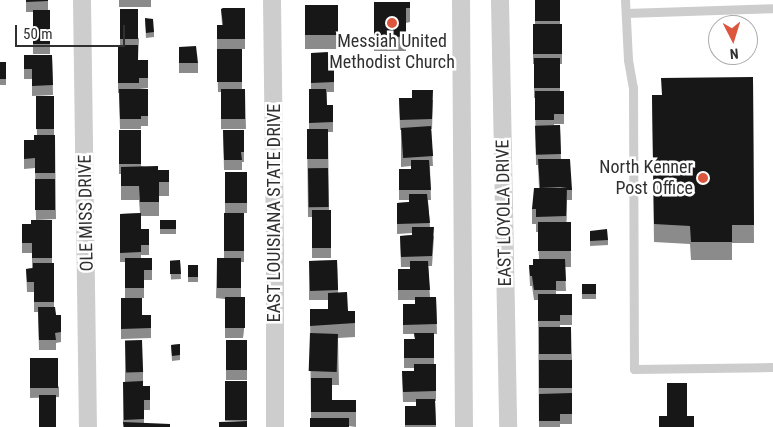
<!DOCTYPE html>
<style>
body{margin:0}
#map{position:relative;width:773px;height:427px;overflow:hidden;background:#fff;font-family:"Roboto Condensed",sans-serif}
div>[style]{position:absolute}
.lane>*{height:9px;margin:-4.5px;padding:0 4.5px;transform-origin:4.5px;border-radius:4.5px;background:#cdcdcd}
.street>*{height:18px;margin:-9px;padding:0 9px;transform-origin:9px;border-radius:9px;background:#cdcdcd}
.wall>*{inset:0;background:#8b8b8b;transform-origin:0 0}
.shaded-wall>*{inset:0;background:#5d5d5d}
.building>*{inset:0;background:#171717;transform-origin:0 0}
.dots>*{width:14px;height:14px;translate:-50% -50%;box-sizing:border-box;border:2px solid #fff;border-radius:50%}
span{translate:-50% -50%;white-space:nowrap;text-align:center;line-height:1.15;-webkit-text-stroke:5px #fff;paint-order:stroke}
.poi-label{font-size:18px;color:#303030}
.right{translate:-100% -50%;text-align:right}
.street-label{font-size:18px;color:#303030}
.north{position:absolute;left:708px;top:15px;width:50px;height:50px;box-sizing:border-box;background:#fff;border:1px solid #acacac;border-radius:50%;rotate:175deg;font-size:14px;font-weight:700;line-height:20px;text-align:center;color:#303030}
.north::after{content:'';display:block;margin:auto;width:18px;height:22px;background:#dc563e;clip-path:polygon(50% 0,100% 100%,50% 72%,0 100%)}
.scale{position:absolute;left:15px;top:25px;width:110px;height:22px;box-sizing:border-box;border:2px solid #303030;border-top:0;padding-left:6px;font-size:15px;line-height:18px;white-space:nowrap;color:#303030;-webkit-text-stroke:4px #fff;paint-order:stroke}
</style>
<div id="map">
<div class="lane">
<i style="left:625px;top:0;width:60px;rotate:87.1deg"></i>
<i style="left:628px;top:60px;width:27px;rotate:80deg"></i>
<i style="left:633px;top:87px;width:282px;rotate:89.8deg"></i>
<i style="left:634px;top:369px;width:139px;rotate:-0.8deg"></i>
<i style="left:626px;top:13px;width:147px;rotate:-1.9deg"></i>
</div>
<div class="street">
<i style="left:82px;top:0;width:427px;rotate:89.2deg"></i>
<i style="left:272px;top:0;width:254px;rotate:89.3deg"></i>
<i style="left:275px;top:254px;width:173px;rotate:90deg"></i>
<i style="left:461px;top:0;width:427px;rotate:89.6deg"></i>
<i style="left:500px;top:0;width:427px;rotate:88.9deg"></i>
</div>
<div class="wall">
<i style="clip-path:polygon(26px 0,48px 0,48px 10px,50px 10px,50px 54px,33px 54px,33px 12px,26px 12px)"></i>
<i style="left:119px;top:0;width:32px;height:7px"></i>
<i style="clip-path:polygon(535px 0,560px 0,560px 24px,562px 24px,562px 64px,560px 64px,560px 91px,564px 91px,564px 124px,554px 124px,554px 125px,560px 125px,561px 159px,572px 190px,572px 200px,567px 200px,566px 222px,571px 253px,571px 267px,565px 267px,566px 291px,556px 291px,556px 294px,572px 294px,572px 325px,560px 325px,560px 327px,571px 327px,572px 360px,572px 424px,560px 424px,560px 427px,539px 427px,538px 300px,534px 300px,532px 286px,530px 286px,529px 265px,533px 265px,539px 259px,538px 232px,536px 232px,536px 224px,532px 224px,532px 209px,539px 188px,538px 165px,536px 165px,535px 98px,534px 98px,534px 64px,533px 64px,533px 24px,535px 24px)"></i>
<i style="clip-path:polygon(374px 2px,410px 2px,410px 22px,406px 23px,406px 51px,374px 51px)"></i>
<i style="left:305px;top:5px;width:33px;height:44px"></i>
<i style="clip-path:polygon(245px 8px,245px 49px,217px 49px,217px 25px,222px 25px,221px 9px)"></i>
<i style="clip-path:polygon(120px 9px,139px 39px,138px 60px,148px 78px,148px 88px,139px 88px,148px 89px,148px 126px,141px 126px,141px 129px,120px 129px,119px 93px,118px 93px,118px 45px,120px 45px)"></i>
<i style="clip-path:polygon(145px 18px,154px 32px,154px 37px,146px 38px)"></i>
<i style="clip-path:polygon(179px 47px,198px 63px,198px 73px,179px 73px)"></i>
<i style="clip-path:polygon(217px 49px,242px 49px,242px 89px,245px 89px,246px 129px,221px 129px,221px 92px,218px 92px)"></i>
<i style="clip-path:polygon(311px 53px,329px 68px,334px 68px,334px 92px,327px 92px,327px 105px,333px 105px,333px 132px,328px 132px,329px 210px,331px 210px,331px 258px,312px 258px,312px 217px,308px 217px,307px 129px,309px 129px,309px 89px,311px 89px)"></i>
<i style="clip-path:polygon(24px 55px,52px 55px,53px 95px,32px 96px,32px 79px,24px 79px)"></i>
<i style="left:0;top:62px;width:6px;height:23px"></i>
<i style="clip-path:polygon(753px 77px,754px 243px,732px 243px,732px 260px,691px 260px,690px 244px,654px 242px,652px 95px,661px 95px)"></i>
<i style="clip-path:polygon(36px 96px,54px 96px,54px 135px,55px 135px,56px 219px,36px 220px,35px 168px,24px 169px,24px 140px,34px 140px,37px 135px)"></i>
<i style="clip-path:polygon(399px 98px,433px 100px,432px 129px,431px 129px,433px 166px,430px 166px,431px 200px,428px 200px,430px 227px,434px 237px,432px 266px,428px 266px,430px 297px,436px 297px,437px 334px,434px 334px,434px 364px,436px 391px,436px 401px,435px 401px,436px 427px,405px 427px,405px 406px,416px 406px,416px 402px,403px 402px,402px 371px,414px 371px,414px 368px,404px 368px,404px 339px,415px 339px,414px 334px,403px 334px,403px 304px,415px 304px,415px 300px,398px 300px,398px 269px,410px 269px,410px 267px,401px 267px,400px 236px,412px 235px,412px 233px,397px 234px,397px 203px,409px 202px,409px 200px,399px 200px,399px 169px,411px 169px,411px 166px,401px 167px,401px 130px,400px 130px)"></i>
<i style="clip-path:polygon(141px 130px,141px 166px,158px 170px,169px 170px,169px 196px,159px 196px,159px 216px,141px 216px,141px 229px,149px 245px,149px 255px,141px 255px,141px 258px,152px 258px,152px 280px,144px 280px,144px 298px,142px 298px,142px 315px,151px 315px,151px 338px,121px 339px,121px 298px,125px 298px,125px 262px,120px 262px,120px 214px,140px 213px,139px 200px,121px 200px,121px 174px,119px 174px,119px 131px)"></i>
<i style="clip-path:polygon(223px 130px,244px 130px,244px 162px,242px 162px,242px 170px,224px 170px)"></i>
<i style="left:225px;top:172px;width:22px;height:41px"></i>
<i style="clip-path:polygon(224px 213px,244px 213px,244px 262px,241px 262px,241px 297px,245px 307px,243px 338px,225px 338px,225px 299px,216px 298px,217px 258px,224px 258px)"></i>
<i style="clip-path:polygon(52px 220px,52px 263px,54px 263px,54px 307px,56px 315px,61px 315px,61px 342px,56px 343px,56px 350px,39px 350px,38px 312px,34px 312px,34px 292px,27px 292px,26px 269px,33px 268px,32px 268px,32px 253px,22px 253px,22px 224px,31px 224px)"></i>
<i style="left:160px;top:220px;width:16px;height:14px"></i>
<i style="clip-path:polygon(590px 231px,608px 240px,608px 245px,590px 246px)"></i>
<i style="left:180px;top:260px;width:19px;height:10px;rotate:87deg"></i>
<i style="clip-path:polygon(337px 260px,338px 293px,348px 311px,355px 311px,355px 337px,338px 338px,339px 385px,332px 385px,332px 400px,356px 400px,356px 427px,349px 426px,311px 418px,310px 309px,328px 309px,328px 300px,309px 300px,309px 261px)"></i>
<i style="left:188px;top:265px;width:10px;height:17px"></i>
<i style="left:582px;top:284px;width:14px;height:15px"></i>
<i style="left:226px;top:340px;width:21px;height:40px"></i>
<i style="clip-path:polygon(125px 341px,143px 372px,143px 386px,150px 386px,150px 410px,144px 410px,144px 423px,123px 427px,123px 382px,125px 382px)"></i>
<i style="clip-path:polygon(180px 344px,180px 360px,172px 361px,171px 345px)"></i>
<i style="clip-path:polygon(30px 358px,59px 387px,59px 397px,30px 398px)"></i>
<i style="left:225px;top:381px;width:22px;height:40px"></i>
</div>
<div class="shaded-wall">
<i style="clip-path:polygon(567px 188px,567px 202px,566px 231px,566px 216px)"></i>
<i style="clip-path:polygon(245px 297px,245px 307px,243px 338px,243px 328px)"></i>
</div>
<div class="building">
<i style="clip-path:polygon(26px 0,48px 0,48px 1px,26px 2px)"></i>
<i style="left:535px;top:0;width:25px;height:21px"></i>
<i style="clip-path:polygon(374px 2px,410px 2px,410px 8px,406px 8px,406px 37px,374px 36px)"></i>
<i style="left:305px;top:5px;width:33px;height:30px"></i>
<i style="clip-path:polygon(223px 8px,245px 8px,245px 39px,217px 39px,217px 25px,223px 25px,221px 9px)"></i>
<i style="left:120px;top:9px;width:18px;height:30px"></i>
<i style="left:33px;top:10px;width:17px;height:34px"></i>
<i style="clip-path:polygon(145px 18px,153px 19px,154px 32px,146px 33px)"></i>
<i style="left:533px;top:24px;width:29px;height:30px"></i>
<i style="clip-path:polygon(118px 45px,138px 45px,138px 60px,148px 60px,148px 78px,139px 78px,139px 83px,118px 83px)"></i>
<i style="clip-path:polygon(196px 46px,198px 63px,179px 63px,179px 47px)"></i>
<i style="left:217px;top:49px;width:25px;height:33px"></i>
<i style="clip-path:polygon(328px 52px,329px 68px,334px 68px,334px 82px,311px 83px,311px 53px)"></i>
<i style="clip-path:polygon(24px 55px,52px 55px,53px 85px,32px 86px,32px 69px,24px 69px)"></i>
<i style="left:534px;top:58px;width:26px;height:30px"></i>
<i style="left:0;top:62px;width:6px;height:17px"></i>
<i style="clip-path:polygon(753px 77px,754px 225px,732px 225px,732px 242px,691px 242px,690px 226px,654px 224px,652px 95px,662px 95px,661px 78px)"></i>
<i style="clip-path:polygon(119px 89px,148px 89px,148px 116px,141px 116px,141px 119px,120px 119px)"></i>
<i style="left:221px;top:89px;width:24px;height:30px"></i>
<i style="clip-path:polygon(309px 89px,326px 89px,327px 105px,333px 105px,333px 122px,309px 123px)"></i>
<i style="clip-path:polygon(412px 90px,433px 90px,432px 119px,400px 120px,399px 98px,412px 98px)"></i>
<i style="clip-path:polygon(535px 91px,564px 91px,564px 114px,554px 114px,554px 120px,535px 120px)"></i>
<i style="left:36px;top:96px;width:18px;height:33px"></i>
<i style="left:560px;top:125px;width:29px;height:25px;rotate:88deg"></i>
<i style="left:431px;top:126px;width:30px;height:30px;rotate:86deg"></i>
<i style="left:307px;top:129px;width:21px;height:30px"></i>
<i style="left:141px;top:130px;width:34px;height:22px;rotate:90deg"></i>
<i style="clip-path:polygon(223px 130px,244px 130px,244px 152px,241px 152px,242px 160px,224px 160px)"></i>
<i style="clip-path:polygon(34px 135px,55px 135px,55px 173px,35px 173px,35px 158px,24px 159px,24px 140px,34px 140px)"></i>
<i style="clip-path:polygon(538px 159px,570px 159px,572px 190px,567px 190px,567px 188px,560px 187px,540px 188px)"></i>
<i style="clip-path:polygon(411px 160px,429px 160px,431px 190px,399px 190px,399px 169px,411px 169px)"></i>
<i style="clip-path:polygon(158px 166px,158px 170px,169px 170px,169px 182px,159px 182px,159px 202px,140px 202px,139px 186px,121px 186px,121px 167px)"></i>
<i style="left:328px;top:168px;width:39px;height:20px;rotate:89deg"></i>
<i style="left:225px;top:172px;width:22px;height:31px"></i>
<i style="left:35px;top:179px;width:20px;height:31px"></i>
<i style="clip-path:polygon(534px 188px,567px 188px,566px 216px,536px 217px,536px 209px,532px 209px)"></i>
<i style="clip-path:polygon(409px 194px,427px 194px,430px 223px,397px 224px,397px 203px,409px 202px)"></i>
<i style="left:312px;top:210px;width:19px;height:38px"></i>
<i style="clip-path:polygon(141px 213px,141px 229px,149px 229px,149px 245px,141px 245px,141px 252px,120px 253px,120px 214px)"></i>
<i style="left:224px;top:213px;width:20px;height:38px"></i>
<i style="clip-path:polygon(31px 220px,52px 220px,52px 258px,32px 258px,32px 243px,22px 243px,22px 224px,31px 224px)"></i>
<i style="left:160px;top:220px;width:16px;height:9px"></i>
<i style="left:538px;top:222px;width:33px;height:29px"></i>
<i style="clip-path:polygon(412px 227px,434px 227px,432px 256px,401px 257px,400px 236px,412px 235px)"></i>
<i style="clip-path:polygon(607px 229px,608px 240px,590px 241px,590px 231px)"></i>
<i style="clip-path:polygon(125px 258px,152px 258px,152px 270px,144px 270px,144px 288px,125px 288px)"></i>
<i style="left:217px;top:258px;width:24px;height:30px"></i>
<i style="clip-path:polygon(533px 259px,565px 259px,566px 281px,556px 281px,556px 290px,534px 290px,532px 276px,530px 276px,529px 265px,533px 265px)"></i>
<i style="clip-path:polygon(180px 260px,181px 274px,170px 274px,170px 261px)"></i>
<i style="left:337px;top:260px;width:30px;height:28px;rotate:88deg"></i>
<i style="clip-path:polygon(410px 261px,428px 261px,430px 290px,398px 290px,398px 269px,410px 269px)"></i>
<i style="clip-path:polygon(33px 263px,54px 263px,54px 302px,34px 302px,34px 282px,27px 282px,26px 269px,33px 268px)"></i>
<i style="left:188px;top:265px;width:10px;height:12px"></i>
<i style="left:582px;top:284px;width:14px;height:10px"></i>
<i style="clip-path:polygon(347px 292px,348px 311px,355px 311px,355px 323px,310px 326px,310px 309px,328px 309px,328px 293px)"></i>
<i style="clip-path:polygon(538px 294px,572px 294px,572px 315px,560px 315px,560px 321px,538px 321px)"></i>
<i style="left:225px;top:297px;width:20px;height:31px"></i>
<i style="clip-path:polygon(415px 297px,436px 297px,437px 324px,403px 325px,403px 304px,415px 304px)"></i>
<i style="clip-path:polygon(121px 298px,142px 298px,142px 315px,151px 315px,151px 328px,121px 329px)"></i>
<i style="clip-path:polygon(38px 307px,55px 307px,56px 315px,61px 315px,61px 332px,55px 333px,56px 340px,39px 340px)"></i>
<i style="left:539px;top:327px;width:32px;height:27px"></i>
<i style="left:310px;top:333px;width:28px;height:38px;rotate:2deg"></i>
<i style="clip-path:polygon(414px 333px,434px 333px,434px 358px,404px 358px,404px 339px,415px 339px)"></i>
<i style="left:142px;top:340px;width:32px;height:17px;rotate:88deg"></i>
<i style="left:226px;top:340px;width:21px;height:30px"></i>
<i style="clip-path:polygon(180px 344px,180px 355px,172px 356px,171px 345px)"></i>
<i style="left:30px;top:358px;width:28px;height:30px"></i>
<i style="left:539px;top:360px;width:33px;height:28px"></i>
<i style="clip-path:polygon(414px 364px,436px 364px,436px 391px,403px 392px,402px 371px,414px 371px)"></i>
<i style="clip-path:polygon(311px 378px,332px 378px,332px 400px,356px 400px,356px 412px,311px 412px)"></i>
<i style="clip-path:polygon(143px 381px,143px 386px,150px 386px,150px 400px,144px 400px,144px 419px,124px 420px,123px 382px)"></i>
<i style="left:225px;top:381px;width:22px;height:39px"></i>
<i style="clip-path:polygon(667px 383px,687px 383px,687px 416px,694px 416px,694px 427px,659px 427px,659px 416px,667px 416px)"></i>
<i style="clip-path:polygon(572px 393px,572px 414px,560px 414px,560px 421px,539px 421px,539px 394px)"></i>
<i style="left:39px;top:395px;width:17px;height:32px"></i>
<i style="clip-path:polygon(416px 399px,435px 399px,436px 425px,405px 425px,405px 406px,416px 406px)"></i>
<i style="left:310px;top:418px;width:39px;height:9px"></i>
<i style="clip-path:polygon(247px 421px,247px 427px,219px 427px,219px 422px)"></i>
<i style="clip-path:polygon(123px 422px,170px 424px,170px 427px,124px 427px)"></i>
</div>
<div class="dots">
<i style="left:392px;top:23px;background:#dc563e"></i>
<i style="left:703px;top:178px;background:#dc563e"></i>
</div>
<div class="poi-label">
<span style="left:392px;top:52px">Messiah United<br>Methodist Church</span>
<span class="right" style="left:693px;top:178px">North Kenner<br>Post Office</span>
</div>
<div class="street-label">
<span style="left:86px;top:213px;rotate:-91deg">OLE MISS DRIVE</span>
<span style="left:274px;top:213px;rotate:-90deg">EAST LOUISIANA STATE DRIVE</span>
<span style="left:504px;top:213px;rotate:-91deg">EAST LOYOLA DRIVE</span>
</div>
<div class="north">N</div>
<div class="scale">50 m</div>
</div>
